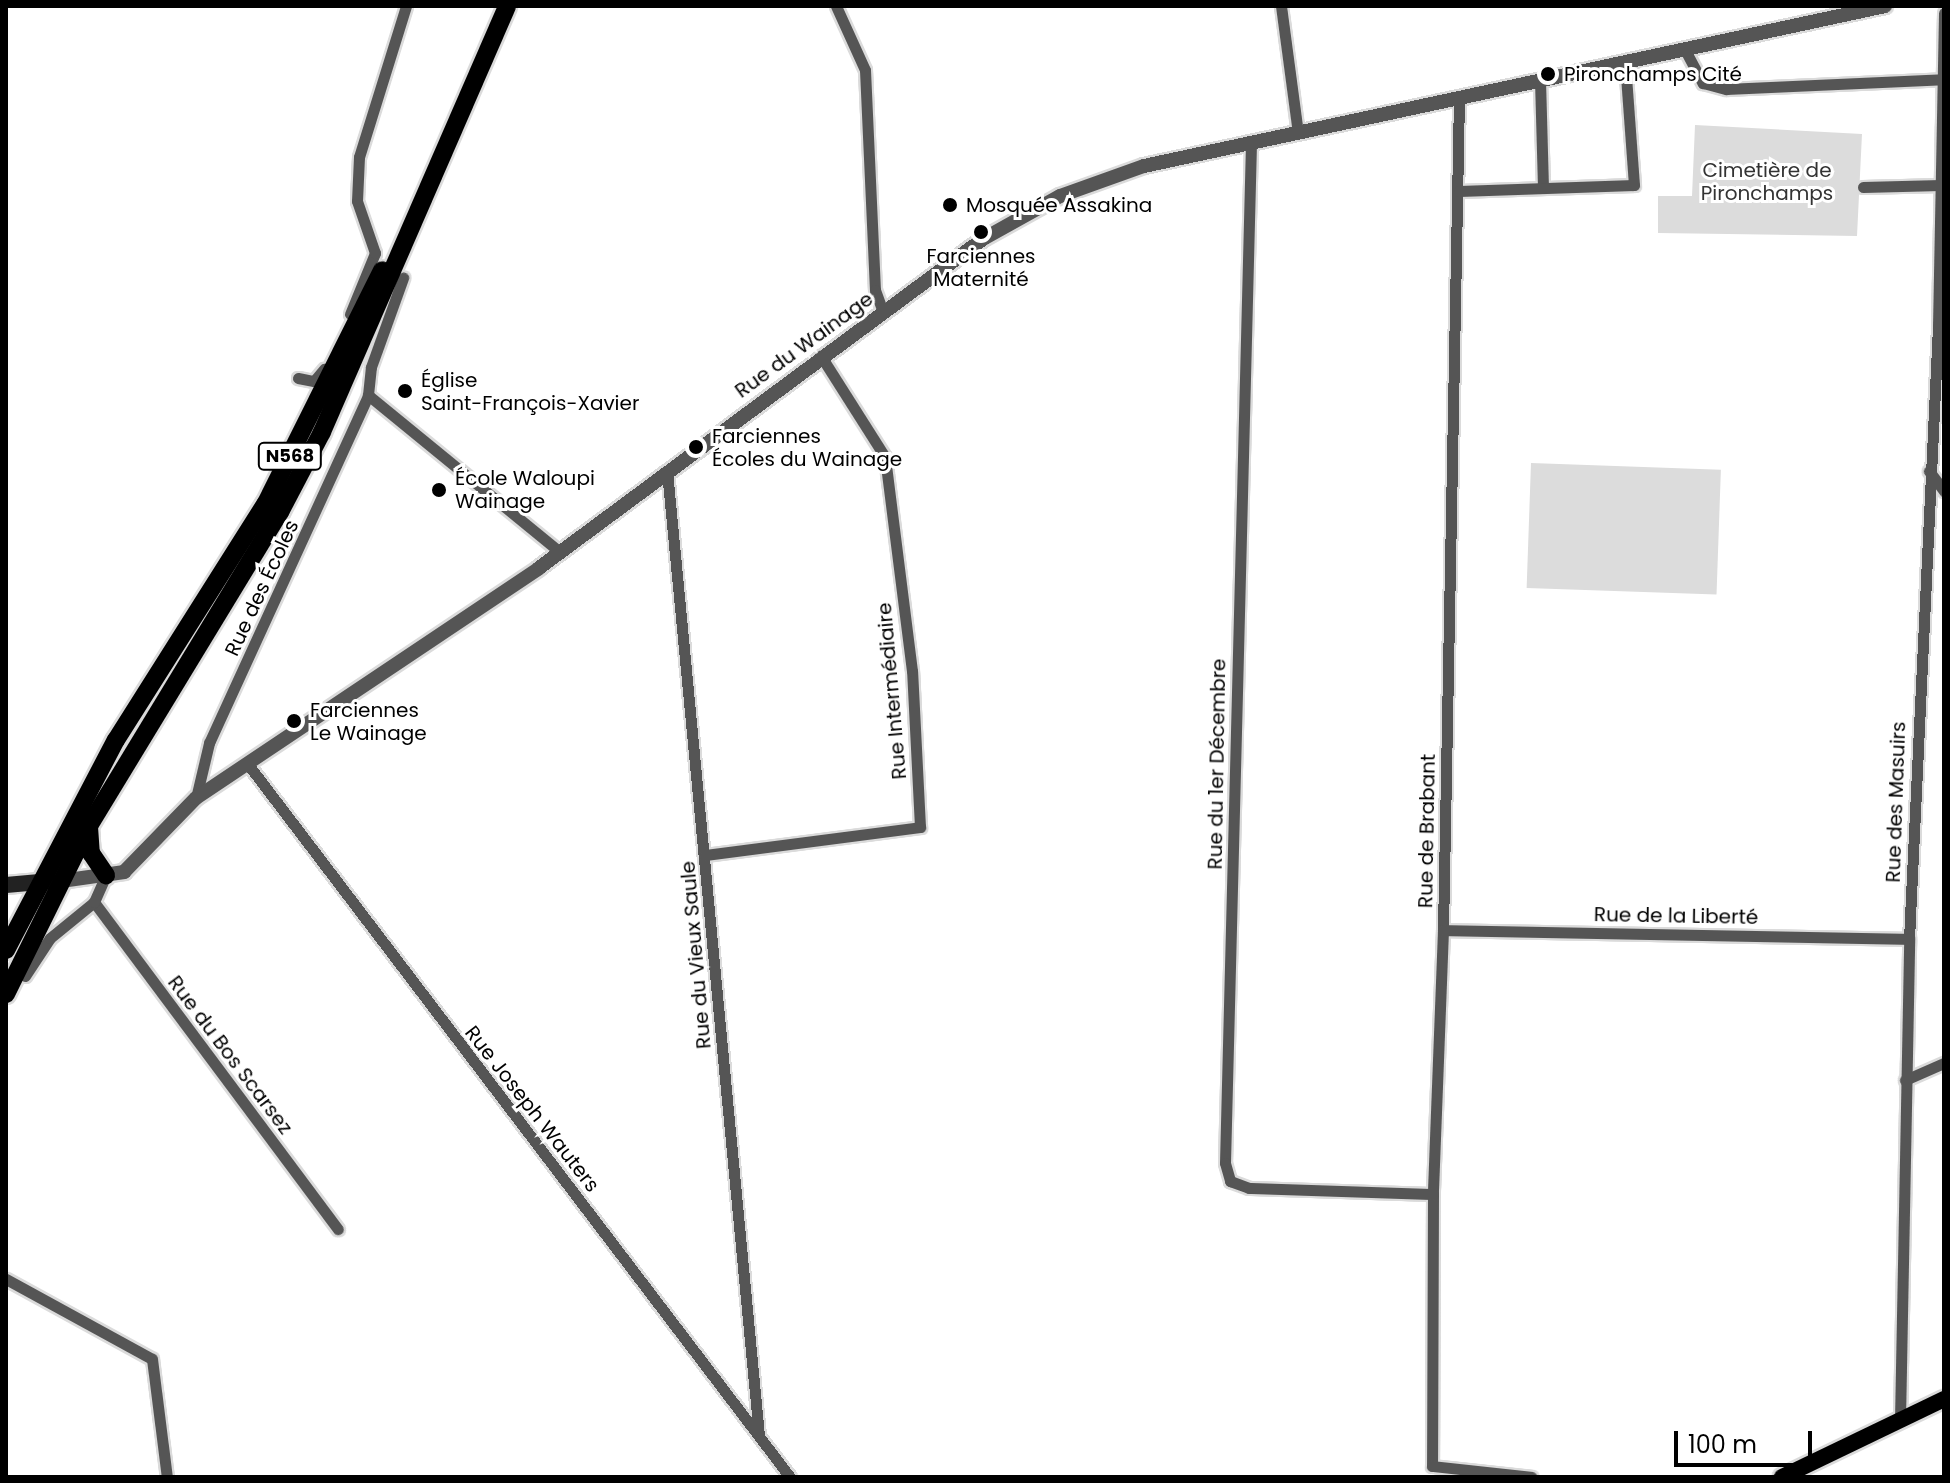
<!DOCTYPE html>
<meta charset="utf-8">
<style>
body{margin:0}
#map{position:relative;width:1950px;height:1483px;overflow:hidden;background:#fff;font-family:Poppins,sans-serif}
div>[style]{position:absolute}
.green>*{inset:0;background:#dcdcdc;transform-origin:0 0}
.roads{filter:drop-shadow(2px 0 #dbdbdb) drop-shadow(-2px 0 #dbdbdb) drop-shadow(0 2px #dbdbdb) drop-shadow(0 -2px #dbdbdb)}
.minor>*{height:11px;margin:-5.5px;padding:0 5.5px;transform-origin:5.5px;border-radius:5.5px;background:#555}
.tertiary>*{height:14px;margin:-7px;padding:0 7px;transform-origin:7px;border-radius:7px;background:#555}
.secondary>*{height:16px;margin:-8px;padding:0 8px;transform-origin:8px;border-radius:8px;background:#222}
.primary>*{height:16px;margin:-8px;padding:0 8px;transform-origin:8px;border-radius:8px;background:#000}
.trunk>*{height:18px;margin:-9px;padding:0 9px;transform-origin:9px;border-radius:9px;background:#000}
.dots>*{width:22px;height:22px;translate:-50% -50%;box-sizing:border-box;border:4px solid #fff;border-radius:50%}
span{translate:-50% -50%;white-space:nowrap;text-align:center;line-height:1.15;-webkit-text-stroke:6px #fff;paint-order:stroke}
.shield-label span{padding:2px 6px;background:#fff;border:2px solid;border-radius:6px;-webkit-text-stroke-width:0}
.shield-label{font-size:18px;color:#000;font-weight:700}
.poi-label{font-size:20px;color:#000}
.left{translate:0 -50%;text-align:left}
.park-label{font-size:20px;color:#333}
.street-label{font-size:20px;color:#000}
.frame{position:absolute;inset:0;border:8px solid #000;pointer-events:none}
.scale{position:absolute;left:1674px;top:1431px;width:138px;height:36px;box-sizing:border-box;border:4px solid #000;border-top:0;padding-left:10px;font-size:24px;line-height:28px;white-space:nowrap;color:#000;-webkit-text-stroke:6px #fff;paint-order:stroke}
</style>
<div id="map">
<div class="green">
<i style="clip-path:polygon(1695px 125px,1862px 134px,1857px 236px,1658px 233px,1658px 196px,1692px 196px)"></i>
<i style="left:1531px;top:463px;width:190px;height:125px;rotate:2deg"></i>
</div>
<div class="roads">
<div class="minor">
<i style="left:836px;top:6px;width:70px;rotate:65.6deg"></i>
<i style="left:865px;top:70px;width:220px;rotate:87.4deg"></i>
<i style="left:875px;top:290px;width:23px;rotate:70deg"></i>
<i style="left:1281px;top:6px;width:128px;rotate:82.4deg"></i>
<i style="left:1684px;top:48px;width:40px;rotate:62deg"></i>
<i style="left:1703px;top:83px;width:24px;rotate:15deg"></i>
<i style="left:1726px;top:89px;width:217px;rotate:-2.6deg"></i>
<i style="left:1540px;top:80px;width:108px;rotate:88.4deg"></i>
<i style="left:1459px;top:97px;width:833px;rotate:91.1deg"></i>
<i style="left:1443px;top:930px;width:264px;rotate:92.2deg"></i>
<i style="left:1433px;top:1194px;width:272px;rotate:90.2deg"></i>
<i style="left:1432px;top:1466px;width:100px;rotate:6.3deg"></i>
<i style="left:1251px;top:143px;width:1020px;rotate:91.46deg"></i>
<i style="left:1225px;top:1163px;width:19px;rotate:74deg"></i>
<i style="left:1230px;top:1181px;width:20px;rotate:20deg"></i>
<i style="left:1249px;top:1188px;width:184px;rotate:1.9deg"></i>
<i style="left:1863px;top:187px;width:78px;rotate:-1.5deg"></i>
<i style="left:1459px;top:191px;width:175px;rotate:-2deg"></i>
<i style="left:1634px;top:185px;width:124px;rotate:-94.2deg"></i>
<i style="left:350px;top:314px;width:66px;rotate:-67.7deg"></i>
<i style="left:375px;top:253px;width:55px;rotate:-109.1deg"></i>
<i style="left:357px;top:201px;width:44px;rotate:-87.4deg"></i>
<i style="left:359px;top:157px;width:158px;rotate:-72.7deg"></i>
<i style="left:298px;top:378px;width:16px;rotate:11deg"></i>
<i style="left:314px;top:381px;width:16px;rotate:-50deg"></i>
<i style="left:368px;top:395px;width:248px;rotate:39.3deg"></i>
<i style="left:667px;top:471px;width:968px;rotate:84.55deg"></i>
<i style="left:1929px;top:471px;width:25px;rotate:53deg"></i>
<i style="left:247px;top:763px;width:897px;rotate:52.75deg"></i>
<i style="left:196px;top:798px;width:57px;rotate:-76.7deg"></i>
<i style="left:209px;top:743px;width:383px;rotate:-65.4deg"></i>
<i style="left:368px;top:395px;width:28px;rotate:-84deg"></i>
<i style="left:371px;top:367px;width:95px;rotate:-70.2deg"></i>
<i style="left:705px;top:855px;width:217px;rotate:-7.4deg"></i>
<i style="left:920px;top:827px;width:156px;rotate:-92.9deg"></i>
<i style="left:912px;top:671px;width:216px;rotate:-97.2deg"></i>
<i style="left:885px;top:457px;width:120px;rotate:-122.4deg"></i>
<i style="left:94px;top:902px;width:408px;rotate:53.3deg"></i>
<i style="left:1443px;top:930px;width:466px;rotate:1.1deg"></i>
<i style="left:25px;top:976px;width:45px;rotate:-56.7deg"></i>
<i style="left:50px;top:938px;width:57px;rotate:-39.3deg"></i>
<i style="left:94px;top:902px;width:30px;rotate:-66deg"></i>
<i style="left:1905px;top:1080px;width:43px;rotate:-23.6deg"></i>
<i style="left:6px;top:1279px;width:166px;rotate:28.7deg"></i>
<i style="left:152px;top:1359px;width:119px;rotate:82.8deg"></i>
<i style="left:1900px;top:1420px;width:481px;rotate:-88.9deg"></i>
<i style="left:1909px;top:939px;width:614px;rotate:-87.29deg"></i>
<i style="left:1938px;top:326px;width:313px;rotate:-88.9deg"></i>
</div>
<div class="tertiary">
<i style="left:61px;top:881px;width:64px;rotate:-8.1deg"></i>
<i style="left:124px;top:872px;width:103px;rotate:-45.8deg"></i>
<i style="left:196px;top:798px;width:413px;rotate:-33.8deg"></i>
<i style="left:539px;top:568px;width:553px;rotate:-36.54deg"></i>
<i style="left:983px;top:239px;width:88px;rotate:-29.2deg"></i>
<i style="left:1060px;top:196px;width:89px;rotate:-19.7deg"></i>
<i style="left:1144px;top:166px;width:758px;rotate:-12.18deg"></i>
</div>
<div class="secondary">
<i style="left:6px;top:885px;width:45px;rotate:-5.1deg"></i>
</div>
<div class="primary">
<i style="left:1782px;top:1477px;width:180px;rotate:-25.7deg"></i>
</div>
<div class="trunk">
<i style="left:89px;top:827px;width:26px;rotate:86deg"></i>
<i style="left:91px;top:853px;width:27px;rotate:56deg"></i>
<i style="left:6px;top:950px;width:237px;rotate:-62.4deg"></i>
<i style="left:116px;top:740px;width:280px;rotate:-57.7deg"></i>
<i style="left:266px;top:503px;width:260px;rotate:-63.5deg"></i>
<i style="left:6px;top:994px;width:187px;rotate:-63.7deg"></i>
<i style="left:89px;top:826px;width:368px;rotate:-58.7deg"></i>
<i style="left:280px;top:512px;width:90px;rotate:-62.3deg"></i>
<i style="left:322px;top:432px;width:464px;rotate:-66.5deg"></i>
</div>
</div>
<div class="dots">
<i style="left:1548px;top:74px;background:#000"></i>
<i style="left:950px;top:205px;background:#000"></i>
<i style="left:981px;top:232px;background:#000"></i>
<i style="left:405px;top:391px;background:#000"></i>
<i style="left:696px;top:447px;background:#000"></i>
<i style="left:439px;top:490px;background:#000"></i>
<i style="left:294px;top:721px;background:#000"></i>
</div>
<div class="shield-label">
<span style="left:290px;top:456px">N568</span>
</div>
<div class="poi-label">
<span class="left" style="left:1564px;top:74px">Pironchamps Cité</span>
<span class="left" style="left:966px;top:205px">Mosquée Assakina</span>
<span style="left:981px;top:268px">Farciennes<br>Maternité</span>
<span class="left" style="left:421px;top:392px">Église<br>Saint-François-Xavier</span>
<span class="left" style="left:712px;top:448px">Farciennes<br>Écoles du Wainage</span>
<span class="left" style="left:455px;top:490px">École Waloupi<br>Wainage</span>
<span class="left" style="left:310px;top:722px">Farciennes<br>Le Wainage</span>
</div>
<div class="park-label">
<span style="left:1767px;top:182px">Cimetière de<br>Pironchamps</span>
</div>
<div class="street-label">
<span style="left:804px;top:345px;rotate:-36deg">Rue du Wainage</span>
<span style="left:262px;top:588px;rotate:-65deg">Rue des Écoles</span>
<span style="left:892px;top:691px;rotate:-95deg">Rue Intermédiaire</span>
<span style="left:1217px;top:764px;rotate:-89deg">Rue du 1er Décembre</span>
<span style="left:1896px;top:802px;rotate:-88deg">Rue des Masuirs</span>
<span style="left:1427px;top:831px;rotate:-89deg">Rue de Brabant</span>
<span style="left:1676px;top:916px;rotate:1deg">Rue de la Liberté</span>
<span style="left:696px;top:955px;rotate:-95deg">Rue du Vieux Saule</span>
<span style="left:230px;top:1055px;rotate:53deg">Rue du Bos Scarsez</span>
<span style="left:532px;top:1109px;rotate:52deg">Rue Joseph Wauters</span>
</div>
<div class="frame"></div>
<div class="scale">100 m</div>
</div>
